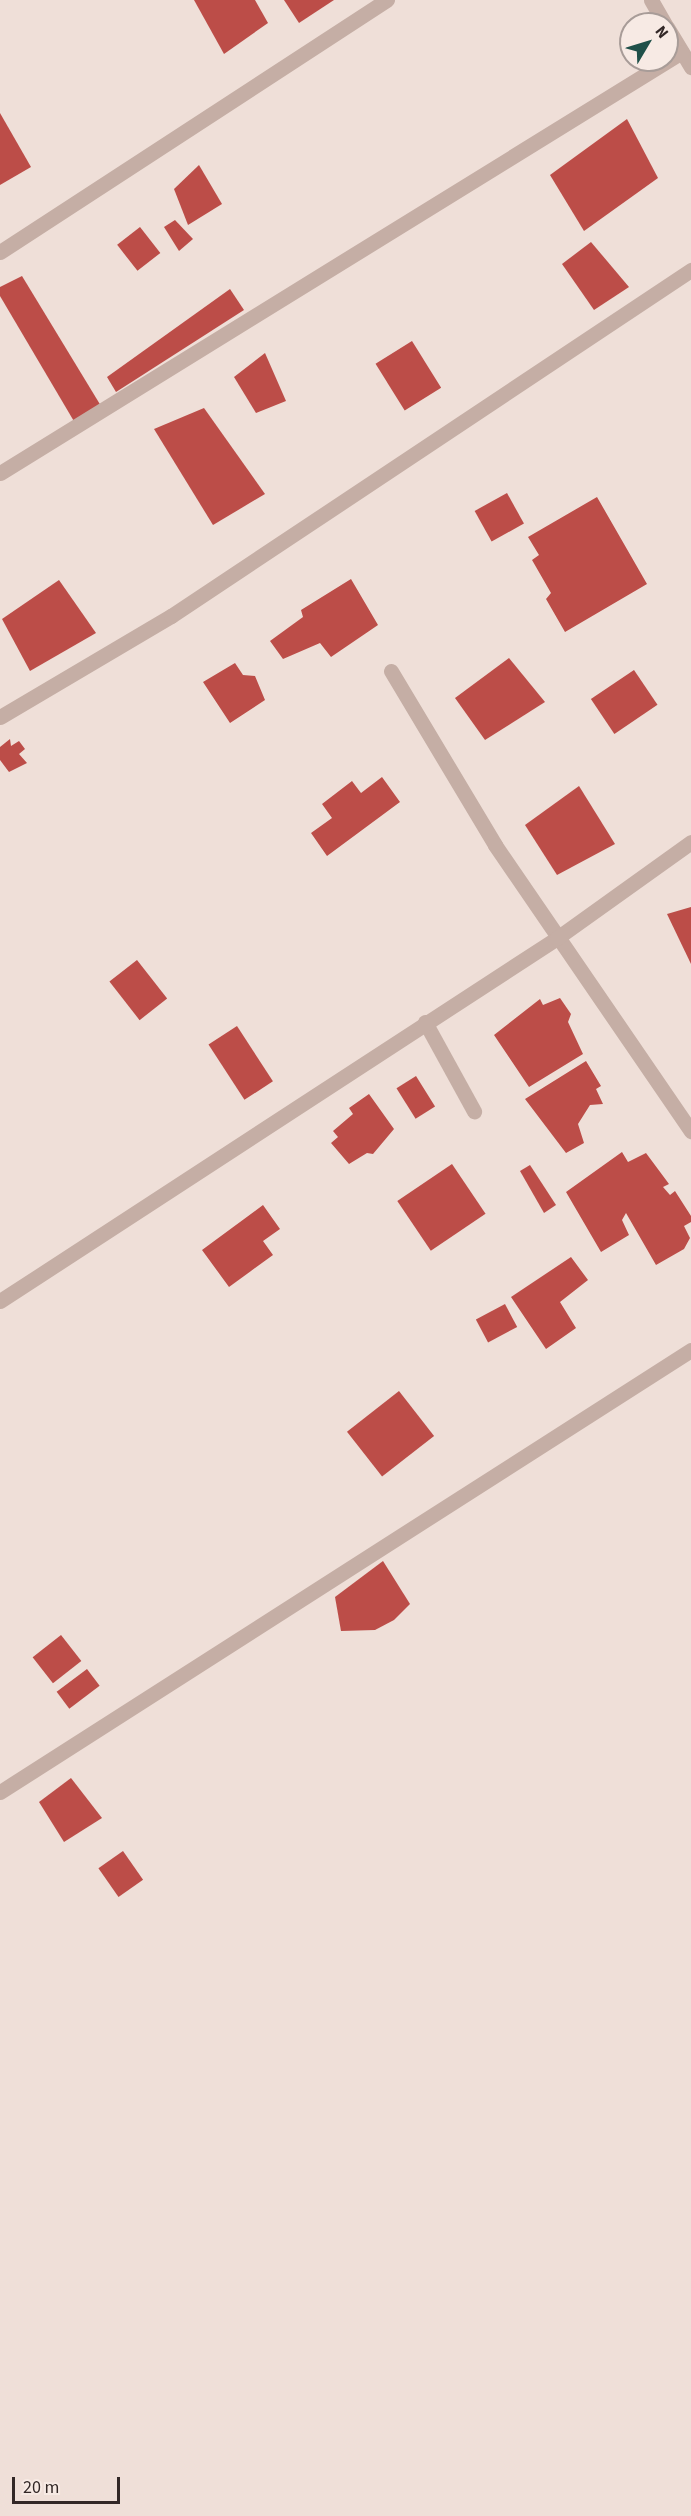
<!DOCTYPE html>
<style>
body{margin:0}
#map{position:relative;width:691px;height:2516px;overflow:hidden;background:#efdfd8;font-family:"Source Sans 3",sans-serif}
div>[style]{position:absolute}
.building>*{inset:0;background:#bc4d48;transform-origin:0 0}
.minor>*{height:15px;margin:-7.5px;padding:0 7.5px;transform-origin:7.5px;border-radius:7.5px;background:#c5aea5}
span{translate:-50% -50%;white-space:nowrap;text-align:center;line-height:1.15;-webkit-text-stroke:6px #f7eae4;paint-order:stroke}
.north{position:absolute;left:619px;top:12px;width:60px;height:60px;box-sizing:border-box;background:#f7eae4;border:2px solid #a89c98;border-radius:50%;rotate:52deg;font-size:16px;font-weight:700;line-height:24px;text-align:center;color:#322726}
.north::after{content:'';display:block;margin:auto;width:21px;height:27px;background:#1f5049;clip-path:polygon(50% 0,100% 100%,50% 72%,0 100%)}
.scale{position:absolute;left:12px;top:2477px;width:108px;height:27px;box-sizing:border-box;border:3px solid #322726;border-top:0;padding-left:8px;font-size:18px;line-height:21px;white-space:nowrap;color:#322726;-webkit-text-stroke:4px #f7eae4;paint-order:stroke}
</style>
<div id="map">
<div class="building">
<i style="clip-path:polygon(194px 0,255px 0,268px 23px,224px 54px)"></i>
<i style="clip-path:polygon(284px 0,334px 0,299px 23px)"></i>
<i style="clip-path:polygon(0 113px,31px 167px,0 185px)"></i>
<i style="clip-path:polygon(627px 119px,658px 178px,584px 231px,550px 175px)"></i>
<i style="clip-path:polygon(199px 165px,222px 204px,188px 225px,174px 189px)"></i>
<i style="clip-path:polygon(175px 220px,193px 239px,179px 251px,164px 227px)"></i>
<i style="left:140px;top:227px;width:33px;height:29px;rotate:52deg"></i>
<i style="clip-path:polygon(591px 242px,629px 287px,594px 310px,562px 264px)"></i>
<i style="clip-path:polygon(22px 276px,101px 406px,75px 423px,0 296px,0 287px)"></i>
<i style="clip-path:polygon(230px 289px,244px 310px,116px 392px,107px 377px)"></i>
<i style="left:412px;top:341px;width:55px;height:43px;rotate:58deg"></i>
<i style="clip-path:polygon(265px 353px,286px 401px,256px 413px,234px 377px)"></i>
<i style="clip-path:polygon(204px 408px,265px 494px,213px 525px,154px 429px)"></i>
<i style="left:507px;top:493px;width:35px;height:37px;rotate:61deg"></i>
<i style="clip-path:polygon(597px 497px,647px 584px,565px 632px,546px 599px,551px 593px,532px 560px,539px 555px,528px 537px)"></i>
<i style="clip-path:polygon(351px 579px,378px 625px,331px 657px,320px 643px,283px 659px,270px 641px,303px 617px,301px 610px)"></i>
<i style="clip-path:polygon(59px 580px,96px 633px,30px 671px,2px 619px)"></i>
<i style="clip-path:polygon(509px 658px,545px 702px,485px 740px,455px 698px)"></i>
<i style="clip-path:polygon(235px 663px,243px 675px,255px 676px,265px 700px,230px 723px,203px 682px)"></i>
<i style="left:634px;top:670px;width:42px;height:52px;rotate:56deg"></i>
<i style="clip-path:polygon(10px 739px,11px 746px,19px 741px,25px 749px,19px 754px,27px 763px,9px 772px,0 760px,0 747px)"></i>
<i style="clip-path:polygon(382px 777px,400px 802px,327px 856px,311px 833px,332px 818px,322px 804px,352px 781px,361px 793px)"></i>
<i style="clip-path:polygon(579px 786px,615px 844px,557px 875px,525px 825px)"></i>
<i style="clip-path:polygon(691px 907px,691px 964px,667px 914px)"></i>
<i style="left:137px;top:960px;width:49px;height:35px;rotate:52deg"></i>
<i style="clip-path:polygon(560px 998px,571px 1014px,568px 1022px,583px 1054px,529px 1087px,494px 1035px,540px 999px,543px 1005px)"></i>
<i style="left:237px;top:1026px;width:66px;height:34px;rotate:57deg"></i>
<i style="clip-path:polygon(586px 1061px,601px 1086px,596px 1089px,603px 1104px,590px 1105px,578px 1124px,584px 1143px,566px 1153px,525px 1099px)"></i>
<i style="left:416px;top:1076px;width:36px;height:23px;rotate:58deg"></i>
<i style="clip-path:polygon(369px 1094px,394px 1129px,373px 1154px,367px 1153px,349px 1164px,331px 1143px,338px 1137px,333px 1131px,353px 1114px,349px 1108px)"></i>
<i style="clip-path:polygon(622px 1152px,628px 1162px,646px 1153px,669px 1184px,663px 1187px,670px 1195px,675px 1191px,691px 1216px,691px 1222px,684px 1226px,690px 1238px,684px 1249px,656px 1265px,626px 1213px,622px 1220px,629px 1235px,601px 1252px,566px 1192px)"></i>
<i style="left:452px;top:1164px;width:60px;height:66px;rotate:56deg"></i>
<i style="clip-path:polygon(530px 1165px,556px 1205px,544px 1213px,520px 1171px)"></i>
<i style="clip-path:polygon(263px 1205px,280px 1229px,263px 1241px,273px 1255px,229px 1287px,202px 1250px)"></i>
<i style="clip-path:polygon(571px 1257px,588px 1280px,560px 1302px,576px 1328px,546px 1349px,511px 1297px)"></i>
<i style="left:505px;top:1304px;width:26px;height:33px;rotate:62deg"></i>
<i style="left:399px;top:1391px;width:57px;height:66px;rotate:52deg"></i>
<i style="clip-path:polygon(383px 1561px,410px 1604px,394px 1620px,375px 1630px,341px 1631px,335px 1597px)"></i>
<i style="left:61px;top:1635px;width:33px;height:36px;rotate:52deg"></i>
<i style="left:87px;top:1669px;width:21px;height:38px;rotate:53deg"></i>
<i style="clip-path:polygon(71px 1778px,102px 1818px,64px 1842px,39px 1802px)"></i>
<i style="left:123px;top:1851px;width:35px;height:30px;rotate:55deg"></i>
</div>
<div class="minor">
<i style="left:651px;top:0;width:28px;rotate:60deg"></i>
<i style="left:667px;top:27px;width:47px;rotate:59deg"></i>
<i style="left:0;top:252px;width:462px;rotate:-33.1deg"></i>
<i style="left:0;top:473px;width:801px;rotate:-31.69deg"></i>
<i style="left:391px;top:671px;width:203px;rotate:59.1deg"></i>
<i style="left:495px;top:845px;width:347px;rotate:55.6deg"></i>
<i style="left:0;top:717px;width:199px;rotate:-30.6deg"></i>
<i style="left:171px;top:616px;width:625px;rotate:-33.64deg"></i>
<i style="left:425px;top:1022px;width:102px;rotate:61.2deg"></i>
<i style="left:0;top:1301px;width:665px;rotate:-33.09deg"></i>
<i style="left:557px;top:938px;width:165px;rotate:-35.6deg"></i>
<i style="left:0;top:1792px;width:820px;rotate:-32.61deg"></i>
</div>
<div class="north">N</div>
<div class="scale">20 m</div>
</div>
